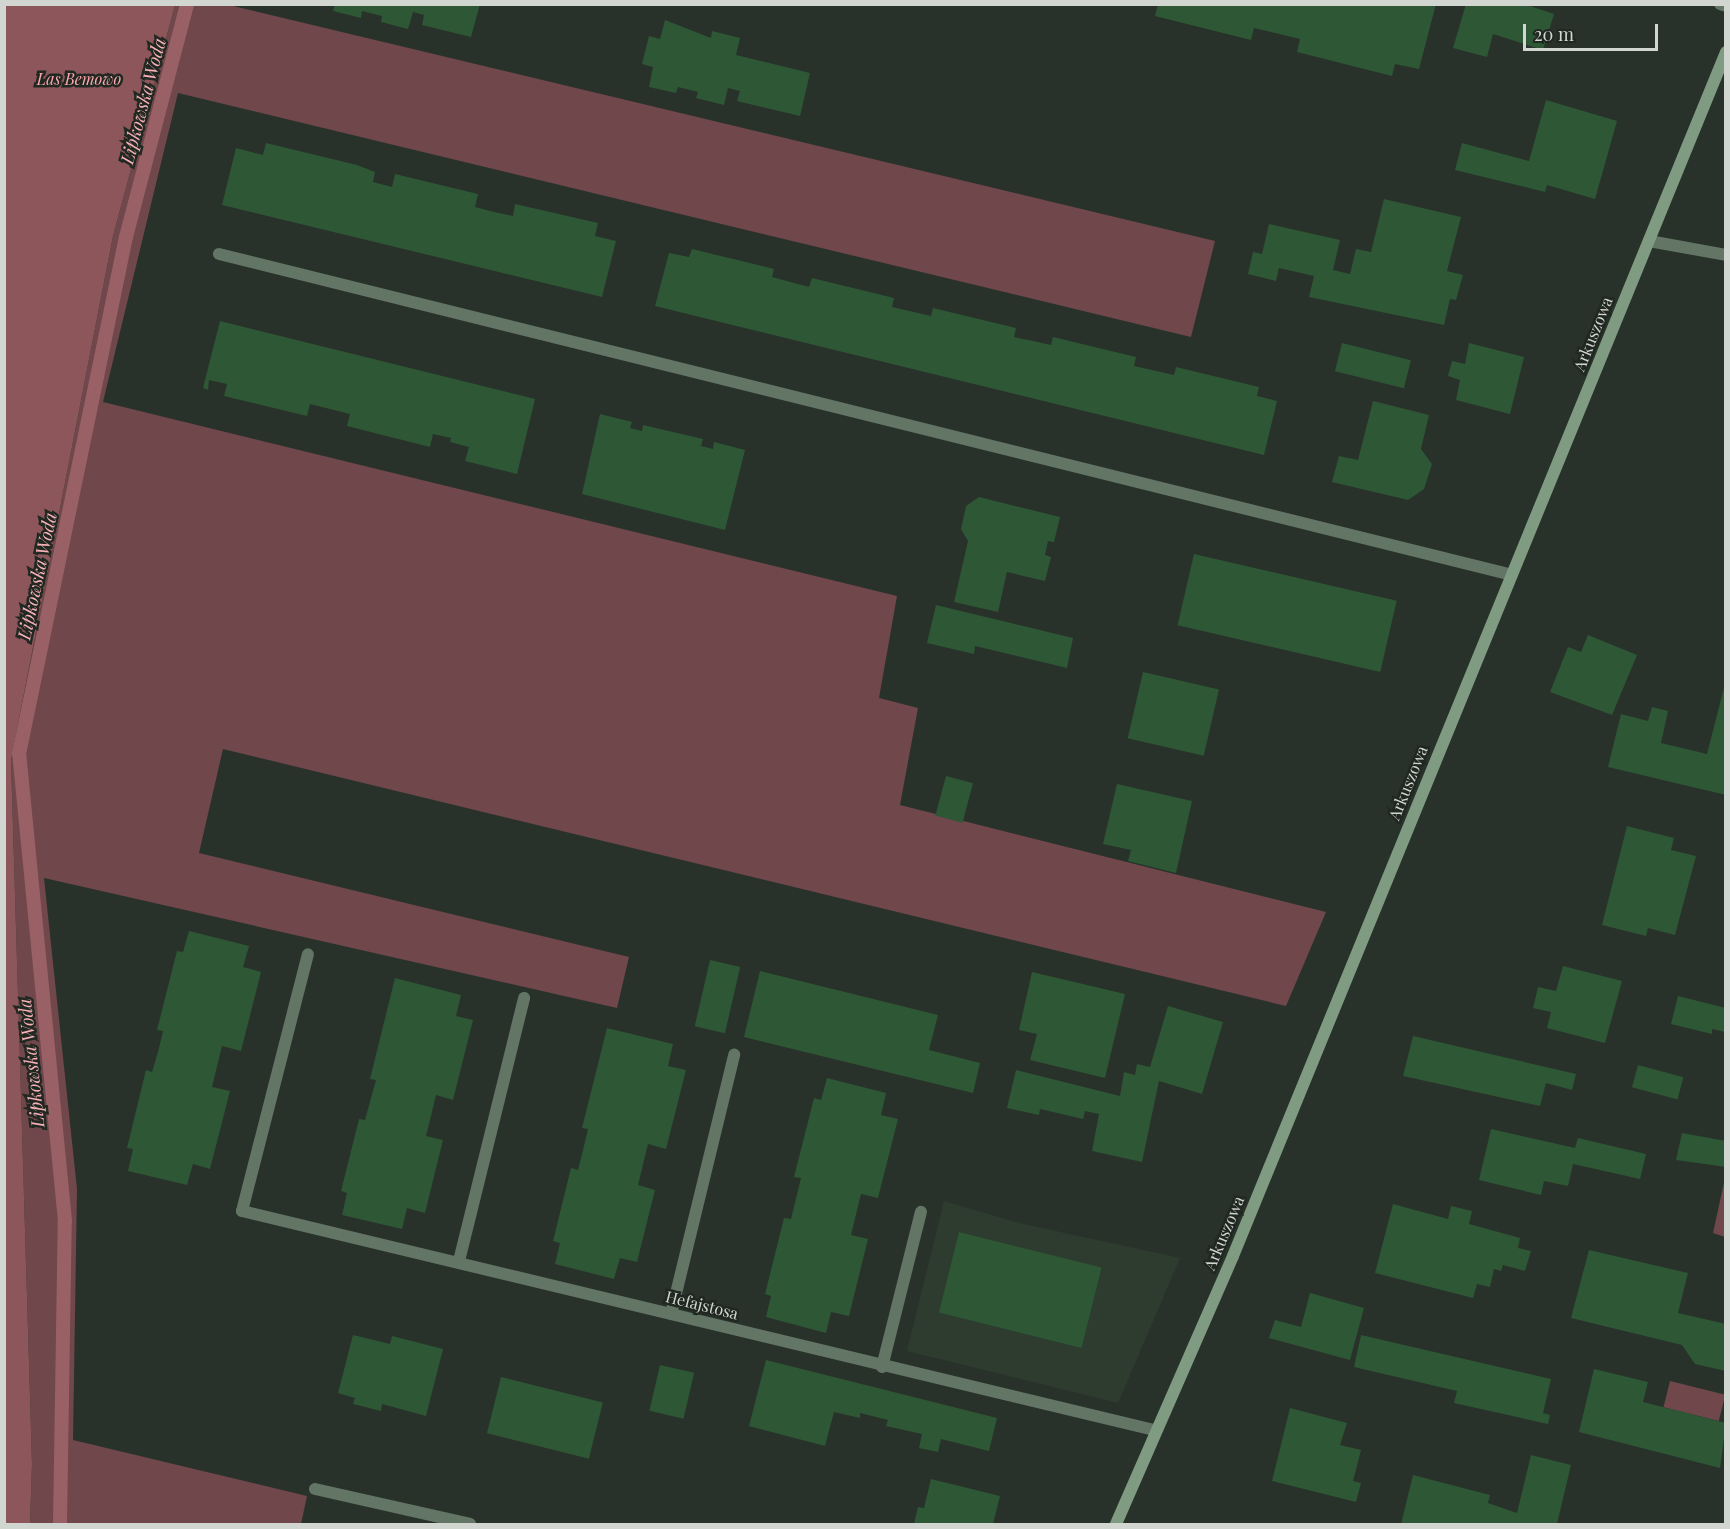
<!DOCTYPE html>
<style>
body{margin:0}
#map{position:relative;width:1730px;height:1529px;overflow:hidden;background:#29322a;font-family:"Playfair Display",serif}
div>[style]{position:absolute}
.built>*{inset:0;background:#2d3c2f}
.green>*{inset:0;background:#70474b;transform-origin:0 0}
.forest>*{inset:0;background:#8d565b}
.stream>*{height:14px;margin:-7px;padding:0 7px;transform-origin:7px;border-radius:7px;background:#996166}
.building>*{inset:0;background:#2d5735;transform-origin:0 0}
.service>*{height:12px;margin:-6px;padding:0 6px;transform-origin:6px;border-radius:6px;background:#637565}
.minor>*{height:12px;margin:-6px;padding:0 6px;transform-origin:6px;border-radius:6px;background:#637565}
.secondary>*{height:12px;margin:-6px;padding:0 6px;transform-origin:6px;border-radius:6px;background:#7f9c82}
span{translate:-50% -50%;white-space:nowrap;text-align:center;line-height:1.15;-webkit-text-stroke:5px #202821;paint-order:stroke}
.park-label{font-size:16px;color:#ffa7af;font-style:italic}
.street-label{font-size:16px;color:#d1d6d1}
.water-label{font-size:18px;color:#f9b2b8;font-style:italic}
.frame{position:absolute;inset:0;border:6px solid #d1d6d1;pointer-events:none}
.scale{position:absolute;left:1523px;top:24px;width:135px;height:27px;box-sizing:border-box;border:3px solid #d1d6d1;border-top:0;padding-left:8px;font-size:18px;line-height:21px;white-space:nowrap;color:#d1d6d1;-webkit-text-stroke:4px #202821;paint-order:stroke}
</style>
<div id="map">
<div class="built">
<i style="clip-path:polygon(944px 1201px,1019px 1223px,1180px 1258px,1118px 1403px,907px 1351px)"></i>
</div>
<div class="green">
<i style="clip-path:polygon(175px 5px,229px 5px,1215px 241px,1191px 337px,178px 93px,103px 402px,897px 596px,879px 698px,918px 708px,900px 805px,1326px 912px,1286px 1006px,223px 749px,199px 853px,629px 957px,617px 1008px,44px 878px,77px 1189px,73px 1440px,307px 1496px,301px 1524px,30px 1524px,32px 1464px,11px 760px,113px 236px)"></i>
<i style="clip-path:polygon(1725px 1178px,1725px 1237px,1713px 1233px)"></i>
<i style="left:1670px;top:1381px;width:57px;height:27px;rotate:14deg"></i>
</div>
<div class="forest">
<i style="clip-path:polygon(5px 4px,175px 5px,113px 236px,11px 760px,32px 1464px,30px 1524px,4px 1524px)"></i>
</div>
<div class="stream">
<i style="left:60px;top:1524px;width:303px;rotate:-89.1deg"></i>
<i style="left:65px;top:1221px;width:469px;rotate:-95.6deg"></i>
<i style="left:19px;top:754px;width:528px;rotate:-78.31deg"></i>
<i style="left:126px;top:237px;width:241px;rotate:-75.3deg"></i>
</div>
<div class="building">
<i style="clip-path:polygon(335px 4px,480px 4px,471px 37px,422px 25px,424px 15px,413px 12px,408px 29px,381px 22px,382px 16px,362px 11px,361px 18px,333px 11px)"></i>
<i style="clip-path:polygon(1158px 4px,1436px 4px,1419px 69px,1395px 64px,1392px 76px,1297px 52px,1300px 39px,1254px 28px,1251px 40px,1155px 16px)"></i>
<i style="clip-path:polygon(1466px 4px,1524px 4px,1554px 14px,1543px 50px,1493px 34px,1487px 57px,1453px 48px)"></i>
<i style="clip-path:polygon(665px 20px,711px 38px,712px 31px,740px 38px,736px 55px,810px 73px,800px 116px,737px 101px,740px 91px,728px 88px,724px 105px,696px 98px,698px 92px,678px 87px,676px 93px,649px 87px,653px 67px,642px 64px,649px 36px,660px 39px)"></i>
<i style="clip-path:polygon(1546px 100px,1617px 121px,1595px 199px,1547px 185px,1545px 192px,1455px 170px,1462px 143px,1529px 161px)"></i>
<i style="clip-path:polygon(266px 143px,357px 165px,375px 172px,373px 182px,392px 187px,395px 174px,478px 194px,475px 207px,494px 212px,513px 216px,515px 204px,598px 223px,595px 236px,616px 241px,602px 297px,222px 205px,236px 148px,263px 155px)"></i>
<i style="clip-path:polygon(1384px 199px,1461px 217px,1447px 271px,1463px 275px,1456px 300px,1450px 299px,1444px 325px,1309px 297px,1314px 276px,1279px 268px,1276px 281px,1248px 274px,1253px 252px,1262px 254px,1269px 224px,1340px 240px,1333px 270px,1350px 274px,1356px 249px,1371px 252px)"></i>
<i style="clip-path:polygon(692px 249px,774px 269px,772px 277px,809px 287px,812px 278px,894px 298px,892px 307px,931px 316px,933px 308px,1016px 328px,1014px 337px,1033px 341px,1051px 345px,1053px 337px,1136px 357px,1134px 366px,1174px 375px,1176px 367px,1259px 387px,1257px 396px,1277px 401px,1264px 455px,655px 306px,669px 253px,689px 257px)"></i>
<i style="clip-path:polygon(220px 321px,535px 399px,517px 474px,465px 461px,469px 447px,450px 442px,451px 438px,433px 434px,430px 447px,347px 426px,350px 414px,310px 404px,307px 416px,224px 396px,227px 384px,209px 380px,208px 390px,203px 388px)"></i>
<i style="left:1342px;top:343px;width:71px;height:29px;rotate:14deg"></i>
<i style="clip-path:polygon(1469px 343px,1524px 357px,1510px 414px,1456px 400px,1460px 380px,1448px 376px,1452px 361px,1465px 364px)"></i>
<i style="clip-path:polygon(1373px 401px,1429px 415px,1421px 449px,1432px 464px,1424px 489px,1408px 500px,1332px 482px,1339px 456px,1358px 460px)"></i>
<i style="clip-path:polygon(600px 414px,632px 422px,630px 428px,642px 431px,643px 425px,703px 439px,701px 446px,713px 449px,714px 442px,745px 450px,725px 530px,582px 494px)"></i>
<i style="clip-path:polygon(979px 497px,1060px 517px,1054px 542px,1048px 541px,1045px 555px,1051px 557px,1045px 581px,1007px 572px,998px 612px,954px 602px,968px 541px,961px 529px,966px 506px)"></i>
<i style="left:1194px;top:554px;width:208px;height:73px;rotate:13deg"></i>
<i style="clip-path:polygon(936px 605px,1073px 638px,1067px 668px,975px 646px,974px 654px,927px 643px)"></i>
<i style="clip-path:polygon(1588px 635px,1637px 655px,1612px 715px,1550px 692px,1568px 647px,1581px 652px)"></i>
<i style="left:1143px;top:672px;width:78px;height:68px;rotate:13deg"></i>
<i style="clip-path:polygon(1726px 680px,1726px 795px,1608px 767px,1621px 714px,1648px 721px,1652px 707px,1668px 711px,1661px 743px,1707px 754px)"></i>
<i style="left:946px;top:776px;width:28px;height:41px;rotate:15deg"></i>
<i style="clip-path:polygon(1117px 784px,1192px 801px,1176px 873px,1128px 861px,1131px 850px,1103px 844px)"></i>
<i style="clip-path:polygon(1627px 826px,1674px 838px,1671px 850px,1696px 856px,1675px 935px,1648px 928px,1646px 936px,1602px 925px)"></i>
<i style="clip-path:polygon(189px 931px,249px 946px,243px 967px,261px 972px,241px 1051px,222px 1046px,212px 1087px,230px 1091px,210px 1169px,193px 1164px,187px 1185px,128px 1171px,133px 1149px,127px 1148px,146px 1070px,152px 1072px,158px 1052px,163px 1031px,157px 1030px,177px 951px,183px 952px)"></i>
<i style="left:710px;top:960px;width:31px;height:68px;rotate:13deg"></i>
<i style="clip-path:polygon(1563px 966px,1622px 981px,1605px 1043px,1547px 1028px,1551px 1012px,1533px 1008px,1538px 987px,1556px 991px)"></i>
<i style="clip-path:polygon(760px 971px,938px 1015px,929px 1050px,980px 1063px,973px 1093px,744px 1037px)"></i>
<i style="clip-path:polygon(1032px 972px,1125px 994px,1105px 1078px,1030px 1060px,1037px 1034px,1019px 1030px)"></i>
<i style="clip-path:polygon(395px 978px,461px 995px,456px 1016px,473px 1020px,453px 1100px,436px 1095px,431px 1116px,426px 1136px,443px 1140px,425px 1213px,407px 1208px,402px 1229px,342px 1215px,347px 1193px,341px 1191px,359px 1119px,365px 1120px,376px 1080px,370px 1079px)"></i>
<i style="clip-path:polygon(1678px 996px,1726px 1008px,1725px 1032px,1712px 1029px,1712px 1034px,1671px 1024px)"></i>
<i style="clip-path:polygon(1168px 1006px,1223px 1022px,1202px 1094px,1159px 1081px,1142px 1162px,1092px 1151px,1099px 1114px,1085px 1111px,1083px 1119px,1040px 1109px,1039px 1115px,1007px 1108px,1016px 1070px,1120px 1096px,1124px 1072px,1135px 1075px,1137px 1064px,1150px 1067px)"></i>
<i style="clip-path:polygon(607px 1028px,673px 1044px,668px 1066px,686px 1070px,666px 1149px,648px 1144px,638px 1185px,655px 1190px,637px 1262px,620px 1258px,614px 1279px,555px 1264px,560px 1243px,553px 1241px,571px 1168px,578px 1170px,583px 1150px,588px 1129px,582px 1128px)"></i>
<i style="clip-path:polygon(1413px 1036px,1576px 1074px,1572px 1090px,1546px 1083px,1540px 1106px,1403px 1076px)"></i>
<i style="left:1638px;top:1065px;width:47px;height:23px;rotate:15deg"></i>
<i style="clip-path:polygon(827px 1078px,886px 1093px,881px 1115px,898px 1119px,878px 1198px,861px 1194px,851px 1235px,868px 1239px,849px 1316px,831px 1312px,826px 1333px,766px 1317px,771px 1296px,765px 1294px,784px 1218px,791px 1219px,801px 1178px,794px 1177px,814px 1098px,821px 1100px)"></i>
<i style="clip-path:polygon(1491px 1129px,1575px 1148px,1578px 1138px,1646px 1154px,1640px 1179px,1573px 1164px,1568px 1186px,1544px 1181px,1541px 1195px,1479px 1180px)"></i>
<i style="clip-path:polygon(1682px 1133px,1726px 1141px,1726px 1167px,1676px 1160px)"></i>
<i style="clip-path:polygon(1393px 1204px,1448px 1219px,1451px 1206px,1472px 1211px,1469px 1224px,1520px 1238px,1518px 1248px,1531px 1251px,1525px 1271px,1503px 1265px,1501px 1271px,1494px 1269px,1490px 1287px,1477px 1284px,1473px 1298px,1375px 1273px)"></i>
<i style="left:959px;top:1232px;width:147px;height:83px;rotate:14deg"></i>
<i style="clip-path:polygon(1589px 1250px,1688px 1273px,1678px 1313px,1726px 1324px,1726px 1371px,1695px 1364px,1682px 1345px,1571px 1318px)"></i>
<i style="clip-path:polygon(1310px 1293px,1364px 1308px,1350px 1360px,1269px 1338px,1275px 1320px,1301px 1327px)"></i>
<i style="clip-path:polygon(353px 1335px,390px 1344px,392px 1336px,443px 1349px,426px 1416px,382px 1404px,381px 1411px,353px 1404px,355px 1398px,338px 1393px)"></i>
<i style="clip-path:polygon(1361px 1335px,1551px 1379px,1543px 1413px,1550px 1415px,1548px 1424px,1454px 1403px,1457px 1391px,1354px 1367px)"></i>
<i style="clip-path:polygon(766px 1360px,997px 1418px,989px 1451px,941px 1439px,938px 1452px,919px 1448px,922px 1434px,886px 1426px,888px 1420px,860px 1413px,860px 1418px,834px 1412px,825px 1446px,749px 1426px)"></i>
<i style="left:660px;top:1365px;width:35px;height:47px;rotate:13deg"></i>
<i style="clip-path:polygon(1594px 1369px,1648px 1382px,1643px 1402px,1726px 1423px,1720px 1468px,1579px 1432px)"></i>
<i style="left:501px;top:1377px;width:105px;height:58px;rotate:14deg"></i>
<i style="clip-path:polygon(1290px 1408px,1347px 1423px,1340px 1445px,1361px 1450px,1353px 1481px,1361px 1483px,1356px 1502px,1272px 1481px)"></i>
<i style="clip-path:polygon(1531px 1455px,1571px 1465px,1557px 1524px,1401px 1524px,1413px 1475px,1490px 1495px,1488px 1503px,1517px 1513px)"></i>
<i style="clip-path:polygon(931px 1479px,1000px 1496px,993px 1524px,914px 1524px,918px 1507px,924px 1508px)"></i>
</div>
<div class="service">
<i style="left:1720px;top:4px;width:6px;rotate:18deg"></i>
<i style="left:1649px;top:241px;width:78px;rotate:10.3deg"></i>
<i style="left:219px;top:254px;width:1332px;rotate:13.94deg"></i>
<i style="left:242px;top:1211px;width:265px;rotate:-75.6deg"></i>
<i style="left:459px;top:1261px;width:271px;rotate:-76.1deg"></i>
<i style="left:671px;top:1314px;width:267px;rotate:-76.3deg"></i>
<i style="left:882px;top:1367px;width:160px;rotate:-75.9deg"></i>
<i style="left:315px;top:1489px;width:159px;rotate:12.7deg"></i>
</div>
<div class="minor">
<i style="left:242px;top:1211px;width:938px;rotate:13.5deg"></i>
</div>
<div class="secondary">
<i style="left:1116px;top:1524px;width:292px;rotate:-66.4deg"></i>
<i style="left:1233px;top:1256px;width:1301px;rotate:-67.73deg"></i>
</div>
<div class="park-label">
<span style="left:79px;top:79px">Las Bemowo</span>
</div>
<div class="street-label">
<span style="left:1593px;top:334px;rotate:-68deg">Arkuszowa</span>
<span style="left:1408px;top:783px;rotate:-68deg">Arkuszowa</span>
<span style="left:1224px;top:1233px;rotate:-67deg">Arkuszowa</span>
<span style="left:702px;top:1305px;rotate:14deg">Hefajstosa</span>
</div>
<div class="water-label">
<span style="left:143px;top:101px;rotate:-75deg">Lipkowska Woda</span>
<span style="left:37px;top:576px;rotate:-78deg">Lipkowska Woda</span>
<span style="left:31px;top:1063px;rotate:-96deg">Lipkowska Woda</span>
</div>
<div class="frame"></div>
<div class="scale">20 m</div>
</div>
